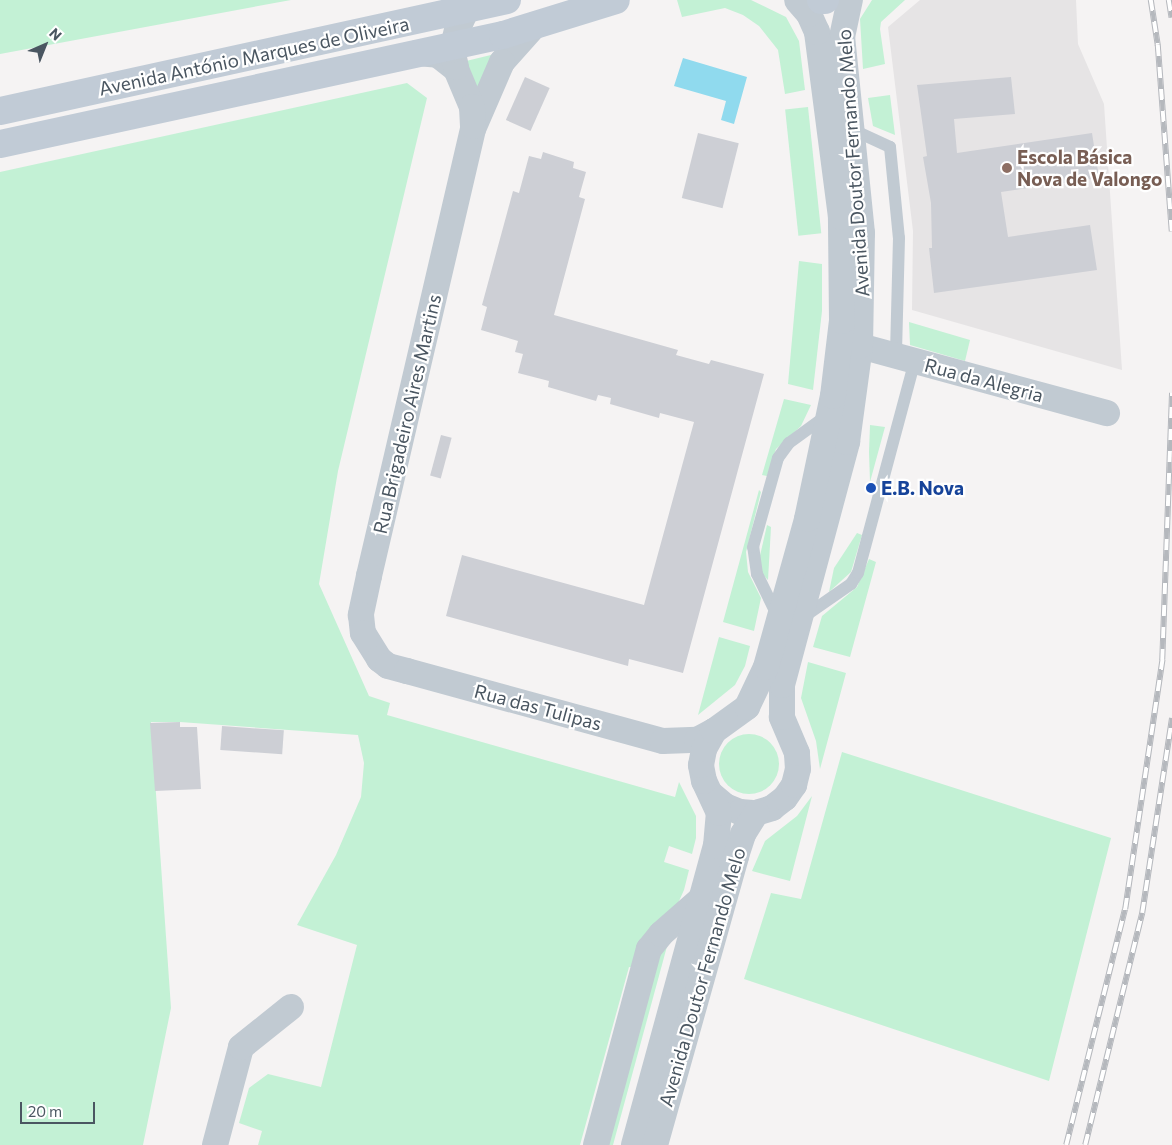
<!DOCTYPE html>
<meta charset="utf-8">
<style>
body{margin:0}
#map{position:relative;width:1172px;height:1145px;overflow:hidden;background:#f5f3f3;font-family:Commissioner,sans-serif}
div>[style]{position:absolute}
.education>*{inset:0;background:#e6e4e5}
.green>*{inset:0;background:#c3f1d5;transform-origin:0 0}
.round{border-radius:50%}
.water>*{inset:0;background:#90daee}
.building>*{inset:0;background:#cdcfd5;transform-origin:0 0}
.lane>*{height:12px;margin:-6px;padding:0 6px;transform-origin:6px;border-radius:6px;background:#c1cad2}
.street>*{height:26px;margin:-13px;padding:0 13px;transform-origin:13px;border-radius:13px;background:#c1cad2}
.secondary>*{height:28px;margin:-14px;padding:0 14px;transform-origin:14px;border-radius:14px;background:#c1cbd6}
.rail>*{height:5.5px;margin-top:-2.75px;transform-origin:0;background:repeating-linear-gradient(90deg,#fff 0 11px,#b5b8bd 0 22px);box-sizing:border-box;border-block:1px solid #b5b8bd}
.dots>*{width:14px;height:14px;translate:-50% -50%;box-sizing:border-box;border:2px solid #fff;border-radius:50%}
span{translate:-50% -50%;white-space:nowrap;text-align:center;line-height:1.15;-webkit-text-stroke:4.5px #fff;paint-order:stroke}
.street-label{font-size:19px;color:#4a5661}
.education-label{font-size:19px;color:#785e54;font-weight:700}
.left{translate:0 -50%;text-align:left}
.transit-label{font-size:19px;color:#164399;font-weight:700}
.north{position:absolute;left:20px;top:20px;width:50px;height:50px;-webkit-text-stroke:4px #fff;paint-order:stroke;rotate:44deg;font-size:14px;font-weight:700;line-height:20px;text-align:center;color:#4a5661}
.north::after{content:'';display:block;margin:auto;width:18px;height:22px;background:#4a5661;clip-path:polygon(50% 0,100% 100%,50% 72%,0 100%)}
.scale{position:absolute;left:20px;top:1102px;width:75px;height:22px;box-sizing:border-box;border:2px solid #4a5661;border-top:0;padding-left:6px;font-size:15px;line-height:18px;white-space:nowrap;color:#4a5661;-webkit-text-stroke:4px #fff;paint-order:stroke}
</style>
<div id="map">
<div class="education">
<i style="clip-path:polygon(920px 0,1076px 0,1078px 44px,1104px 104px,1122px 370px,912px 310px,913px 231px,888px 27px)"></i>
</div>
<div class="green">
<i style="clip-path:polygon(0 0,291px 0,0 54px)"></i>
<i style="clip-path:polygon(677px 0,751px 0,786px 17px,799px 41px,805px 90px,785px 94px,778px 50px,759px 26px,743px 15px,725px 8px,682px 17px)"></i>
<i style="clip-path:polygon(872px 0,905px 0,881px 22px,880px 29px,885px 64px,863px 69px,860px 19px)"></i>
<i style="clip-path:polygon(495px 54px,477px 89px,462px 62px)"></i>
<i style="clip-path:polygon(407px 83px,427px 98px,338px 471px,319px 584px,369px 696px,390px 703px,387px 715px,675px 797px,679px 782px,696px 816px,696px 838px,692px 854px,669px 846px,664px 862px,689px 870px,684px 890px,675px 910px,636px 968px,629px 967px,580px 1145px,258px 1145px,262px 1131px,239px 1123px,249px 1088px,268px 1074px,321px 1087px,357px 945px,297px 925px,336px 855px,361px 797px,364px 763px,358px 735px,180px 722px,151px 722px,171px 1008px,143px 1145px,0 1145px,0 172px)"></i>
<i style="clip-path:polygon(890px 95px,895px 135px,873px 126px,868px 98px)"></i>
<i style="left:808px;top:107px;width:127px;height:23px;rotate:84deg"></i>
<i style="clip-path:polygon(799px 261px,822px 264px,822px 311px,813px 390px,788px 384px)"></i>
<i style="clip-path:polygon(909px 322px,970px 340px,965px 361px,910px 345px)"></i>
<i style="clip-path:polygon(784px 399px,811px 405px,801px 426px,776px 449px,767px 476px,762px 475px)"></i>
<i style="clip-path:polygon(870px 425px,885px 427px,870px 482px,869px 452px)"></i>
<i style="clip-path:polygon(759px 490px,761px 492px,746px 552px,748px 572px,761px 598px,754px 631px,723px 622px)"></i>
<i style="clip-path:polygon(767px 525px,771px 527px,768px 580px,762px 574px,759px 560px)"></i>
<i style="clip-path:polygon(857px 533px,862px 535px,851px 572px,829px 592px,834px 568px)"></i>
<i style="clip-path:polygon(869px 559px,876px 562px,850px 657px,813px 647px,822px 616px,857px 587px)"></i>
<i style="clip-path:polygon(719px 637px,750px 646px,745px 666px,735px 685px,698px 715px)"></i>
<i style="clip-path:polygon(808px 662px,846px 673px,820px 769px,816px 741px,801px 698px)"></i>
<i class="round" style="left:719px;top:734px;width:60px;height:60px"></i>
<i style="clip-path:polygon(842px 752px,1111px 838px,1049px 1081px,744px 979px,771px 893px,801px 899px)"></i>
<i style="clip-path:polygon(812px 796px,790px 881px,752px 871px,765px 841px,797px 816px)"></i>
<i style="clip-path:polygon(669px 939px,613px 1145px,603px 1145px,656px 953px)"></i>
</div>
<div class="water">
<i style="clip-path:polygon(683px 58px,747px 77px,734px 124px,721px 120px,726px 101px,674px 86px)"></i>
</div>
<div class="building">
<i style="left:525px;top:77px;width:27px;height:47px;rotate:24deg"></i>
<i style="clip-path:polygon(1011px 77px,1015px 114px,954px 119px,957px 153px,1092px 133px,1099px 178px,1001px 192px,1008px 237px,1090px 225px,1097px 270px,934px 293px,929px 248px,932px 248px,931px 203px,923px 157px,927px 156px,917px 85px)"></i>
<i style="left:698px;top:133px;width:42px;height:67px;rotate:14deg"></i>
<i style="clip-path:polygon(543px 152px,574px 162px,573px 168px,586px 172px,579px 197px,585px 199px,554px 315px,678px 350px,676px 355px,709px 364px,711px 360px,764px 374px,683px 673px,629px 659px,628px 666px,446px 616px,462px 555px,644px 605px,694px 422px,660px 413px,659px 418px,610px 404px,611px 398px,598px 395px,596px 401px,548px 387px,549px 381px,518px 373px,523px 354px,515px 352px,518px 341px,481px 330px,487px 307px,482px 305px,513px 191px,519px 193px,529px 156px,541px 159px)"></i>
<i style="left:441px;top:435px;width:11px;height:42px;rotate:15deg"></i>
<i style="clip-path:polygon(180px 722px,180px 727px,197px 727px,201px 789px,155px 791px,150px 723px)"></i>
<i style="left:222px;top:726px;width:62px;height:24px;rotate:4deg"></i>
</div>
<div class="lane">
<i style="left:851px;top:129px;width:43px;rotate:24.8deg"></i>
<i style="left:890px;top:147px;width:91px;rotate:84.4deg"></i>
<i style="left:899px;top:238px;width:118px;rotate:91.5deg"></i>
<i style="left:778px;top:617px;width:48px;rotate:-116deg"></i>
<i style="left:757px;top:574px;width:27px;rotate:-98deg"></i>
<i style="left:753px;top:547px;width:92px;rotate:-74.3deg"></i>
<i style="left:778px;top:458px;width:19px;rotate:-54deg"></i>
<i style="left:789px;top:443px;width:46px;rotate:-36.1deg"></i>
<i style="left:802px;top:618px;width:60px;rotate:-34.8deg"></i>
<i style="left:851px;top:584px;width:13px;rotate:-58deg"></i>
<i style="left:858px;top:573px;width:220px;rotate:-75deg"></i>
</div>
<div class="street">
<i style="left:534px;top:26px;width:48px;rotate:131.6deg"></i>
<i style="left:502px;top:62px;width:73px;rotate:113.4deg"></i>
<i style="left:473px;top:129px;width:459px;rotate:103.1deg"></i>
<i style="left:369px;top:576px;width:40px;rotate:102deg"></i>
<i style="left:361px;top:615px;width:18px;rotate:84deg"></i>
<i style="left:363px;top:633px;width:31px;rotate:58deg"></i>
<i style="left:379px;top:659px;width:11px;rotate:38deg"></i>
<i style="left:388px;top:666px;width:20px;rotate:15deg"></i>
<i style="left:407px;top:671px;width:265px;rotate:15.3deg"></i>
<i style="left:663px;top:741px;width:34px;rotate:-2deg"></i>
<i style="left:697px;top:740px;width:19px;rotate:-28deg"></i>
<i style="left:417px;top:53px;width:21px;rotate:5deg"></i>
<i style="left:438px;top:55px;width:23px;rotate:38deg"></i>
<i style="left:456px;top:69px;width:41px;rotate:67.2deg"></i>
<i style="left:472px;top:107px;width:19px;rotate:87deg"></i>
<i style="left:456px;top:67px;width:17px;rotate:-103deg"></i>
<i style="left:452px;top:50px;width:21px;rotate:-76deg"></i>
<i style="left:457px;top:30px;width:21px;rotate:-65deg"></i>
<i style="left:860px;top:346px;width:256px;rotate:15.2deg"></i>
<i style="left:712px;top:795px;width:17px;rotate:40deg"></i>
<i style="left:725px;top:806px;width:16px;rotate:22deg"></i>
<i style="left:740px;top:812px;width:16px;rotate:4deg"></i>
<i style="left:756px;top:813px;width:17px;rotate:-17deg"></i>
<i style="left:772px;top:808px;width:16px;rotate:-38deg"></i>
<i style="left:785px;top:798px;width:16px;rotate:-55deg"></i>
<i style="left:794px;top:785px;width:16px;rotate:-76deg"></i>
<i style="left:798px;top:769px;width:16px;rotate:-94deg"></i>
<i style="left:797px;top:753px;width:39px;rotate:-113deg"></i>
<i style="left:782px;top:717px;width:32px;rotate:-90deg"></i>
<i style="left:782px;top:685px;width:252px;rotate:-75deg"></i>
<i style="left:847px;top:442px;width:97px;rotate:-82.3deg"></i>
<i style="left:860px;top:346px;width:113px;rotate:-89deg"></i>
<i style="left:862px;top:233px;width:197px;rotate:-95.8deg"></i>
<i style="left:842px;top:37px;width:38px;rotate:-78deg"></i>
<i style="left:215px;top:1145px;width:101px;rotate:-75.1deg"></i>
<i style="left:241px;top:1047px;width:64px;rotate:-38.7deg"></i>
<i style="left:596px;top:1145px;width:203px;rotate:-74.9deg"></i>
<i style="left:649px;top:949px;width:19px;rotate:-51deg"></i>
<i style="left:661px;top:934px;width:53px;rotate:-41.2deg"></i>
<i style="left:634px;top:1145px;width:310px;rotate:-74.7deg"></i>
<i style="left:716px;top:846px;width:33px;rotate:-85deg"></i>
<i style="left:719px;top:813px;width:35px;rotate:-115deg"></i>
<i style="left:704px;top:781px;width:16px;rotate:-101deg"></i>
<i style="left:701px;top:765px;width:16px;rotate:-79deg"></i>
<i style="left:704px;top:749px;width:21px;rotate:-61deg"></i>
<i style="left:714px;top:731px;width:41px;rotate:-36deg"></i>
<i style="left:747px;top:707px;width:44px;rotate:-64.6deg"></i>
<i style="left:766px;top:667px;width:154px;rotate:-74.5deg"></i>
<i style="left:807px;top:519px;width:126px;rotate:-78.1deg"></i>
<i style="left:833px;top:396px;width:76px;rotate:-83.2deg"></i>
<i style="left:842px;top:321px;width:104px;rotate:-90.6deg"></i>
<i style="left:841px;top:217px;width:187px;rotate:-97.4deg"></i>
<i style="left:817px;top:32px;width:20px;rotate:-114deg"></i>
<i style="left:809px;top:14px;width:18px;rotate:-131deg"></i>
<i style="left:655px;top:1145px;width:300px;rotate:-74.3deg"></i>
<i style="left:736px;top:856px;width:23px;rotate:-72deg"></i>
<i style="left:743px;top:834px;width:25px;rotate:-58deg"></i>
</div>
<div class="secondary">
<i style="left:821px;top:0;width:4px"></i>
<i style="left:0;top:111px;width:519px;rotate:-12.35deg"></i>
<i style="left:0;top:144px;width:515px;rotate:-12.23deg"></i>
<i style="left:503px;top:35px;width:118px;rotate:-17.2deg"></i>
</div>
<div class="rail">
<i style="left:1151px;top:0;width:46px;rotate:81.2deg"></i>
<i style="left:1158px;top:45px;width:187px;rotate:85.7deg"></i>
<i style="left:1169px;top:0;width:18px;rotate:81deg"></i>
<i style="left:1066px;top:1145px;width:243px;rotate:-76deg"></i>
<i style="left:1125px;top:909px;width:252px;rotate:-81.5deg"></i>
<i style="left:1162px;top:660px;width:267px;rotate:-87.9deg"></i>
<i style="left:1085px;top:1145px;width:239px;rotate:-76.2deg"></i>
<i style="left:1142px;top:913px;width:197px;rotate:-81.3deg"></i>
</div>
<div class="dots">
<i style="left:1007px;top:168px;background:#8d6e63"></i>
<i style="left:871px;top:488px;background:#1a4fb4"></i>
</div>
<div class="street-label">
<span style="left:254px;top:56px;rotate:-12deg">Avenida António Marques de Oliveira</span>
<span style="left:853px;top:163px;rotate:-94deg">Avenida Doutor Fernando Melo</span>
<span style="left:984px;top:380px;rotate:15deg">Rua da Alegria</span>
<span style="left:407px;top:414px;rotate:-77deg">Rua Brigadeiro Aires Martins</span>
<span style="left:538px;top:707px;rotate:15deg">Rua das Tulipas</span>
<span style="left:702px;top:977px;rotate:-74deg">Avenida Doutor Fernando Melo</span>
</div>
<div class="education-label">
<span class="left" style="left:1017px;top:168px">Escola Básica<br>Nova de Valongo</span>
</div>
<div class="transit-label">
<span class="left" style="left:881px;top:488px">E.B. Nova</span>
</div>
<div class="north">N</div>
<div class="scale">20 m</div>
</div>
